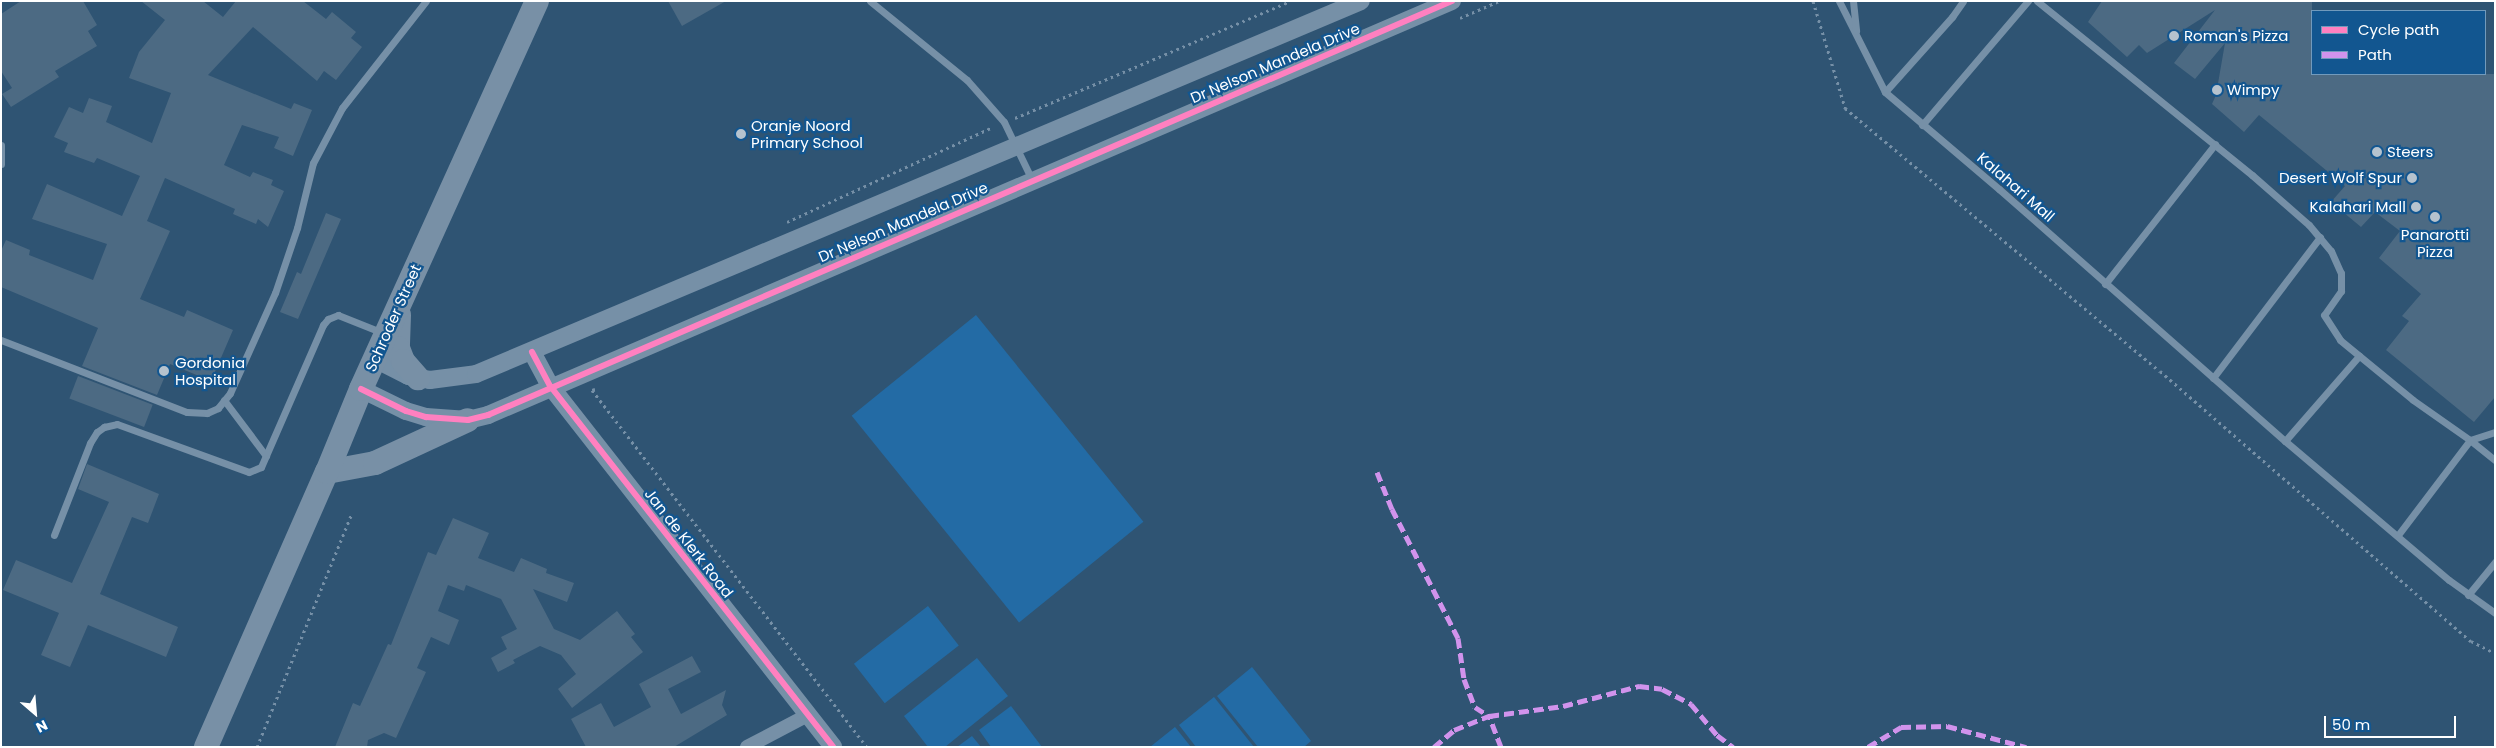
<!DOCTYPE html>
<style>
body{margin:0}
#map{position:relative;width:2496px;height:748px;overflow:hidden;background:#2f5473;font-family:Poppins,sans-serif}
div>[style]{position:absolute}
.green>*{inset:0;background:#236ba5;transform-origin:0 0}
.building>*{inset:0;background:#4c6a83;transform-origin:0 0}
.path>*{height:3px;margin-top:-1.5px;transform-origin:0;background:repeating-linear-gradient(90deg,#7690a7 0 2.5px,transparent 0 6.5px)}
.service>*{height:7px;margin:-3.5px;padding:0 3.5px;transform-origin:3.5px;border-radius:3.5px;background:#7690a7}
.minor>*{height:14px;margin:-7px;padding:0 7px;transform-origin:7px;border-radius:7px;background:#7690a7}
.tertiary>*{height:18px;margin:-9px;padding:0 9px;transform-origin:9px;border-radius:9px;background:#7690a7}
.trunk>*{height:24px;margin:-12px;padding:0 12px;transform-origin:12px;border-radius:12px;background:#7890a6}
.quiet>*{height:5px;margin-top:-2.5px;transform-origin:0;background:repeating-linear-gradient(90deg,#d193ec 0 10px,transparent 0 15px)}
.cycleway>*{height:6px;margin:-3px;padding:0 3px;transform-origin:3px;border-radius:3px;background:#ff80c0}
.dots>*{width:14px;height:14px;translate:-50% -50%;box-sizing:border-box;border:2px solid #125690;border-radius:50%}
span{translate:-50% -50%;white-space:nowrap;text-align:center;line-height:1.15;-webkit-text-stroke:4.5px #125690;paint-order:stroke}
.poi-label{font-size:15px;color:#fff}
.left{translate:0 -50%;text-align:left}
.right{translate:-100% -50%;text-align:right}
.street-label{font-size:15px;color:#fff}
.frame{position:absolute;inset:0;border:2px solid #fff;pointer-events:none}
.legend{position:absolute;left:2311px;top:10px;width:175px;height:65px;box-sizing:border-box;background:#125690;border:1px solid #719abc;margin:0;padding:6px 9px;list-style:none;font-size:15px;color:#fff}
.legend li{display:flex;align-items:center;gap:10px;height:25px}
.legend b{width:25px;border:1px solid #719abc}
.north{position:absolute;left:10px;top:688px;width:50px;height:50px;-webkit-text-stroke:4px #125690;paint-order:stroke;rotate:153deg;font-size:14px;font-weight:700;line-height:20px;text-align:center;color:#fff}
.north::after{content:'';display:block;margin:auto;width:18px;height:22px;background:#fff;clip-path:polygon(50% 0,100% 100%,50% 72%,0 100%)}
.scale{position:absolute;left:2324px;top:716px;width:132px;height:22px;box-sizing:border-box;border:2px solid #fff;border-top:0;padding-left:6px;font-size:15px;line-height:18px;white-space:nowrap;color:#fff;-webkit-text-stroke:4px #125690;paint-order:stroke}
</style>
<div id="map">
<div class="green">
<i style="left:976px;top:315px;width:266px;height:160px;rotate:51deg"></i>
<i style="left:928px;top:606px;width:50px;height:94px;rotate:52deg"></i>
<i style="clip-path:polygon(977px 658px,1008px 696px,945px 747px,928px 747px,904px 716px)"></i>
<i style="clip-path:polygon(1252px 667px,1311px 741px,1304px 747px,1258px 747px,1217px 696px)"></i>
<i style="clip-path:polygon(1214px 697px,1254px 747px,1196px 747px,1179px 725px)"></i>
<i style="clip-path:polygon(1011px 706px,1042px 747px,991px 747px,979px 730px)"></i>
<i style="clip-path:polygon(1175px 727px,1191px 747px,1150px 747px)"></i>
<i style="clip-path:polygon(972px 736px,981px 747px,957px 747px)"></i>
</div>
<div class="building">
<i style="clip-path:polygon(21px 1px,83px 1px,97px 25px,88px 31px,97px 46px,55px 71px,59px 77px,11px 107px,2px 94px,12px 88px,1px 71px,1px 14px)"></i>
<i style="clip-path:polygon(141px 1px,203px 1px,223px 17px,236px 1px,303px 1px,326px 19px,332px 12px,356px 32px,351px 38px,362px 47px,336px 80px,324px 71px,317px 81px,253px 27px,208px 75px,291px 109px,294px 103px,312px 110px,293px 156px,274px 148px,279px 137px,242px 125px,224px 165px,250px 177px,253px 172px,273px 180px,271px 185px,284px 191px,268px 227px,258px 219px,256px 224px,233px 214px,235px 209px,165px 178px,147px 221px,170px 231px,140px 299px,184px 317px,187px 310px,233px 330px,211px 381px,170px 364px,157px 395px,82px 366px,98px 328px,1px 287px,1px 251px,6px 240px,30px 250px,29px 255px,93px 280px,107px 244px,32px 219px,47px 184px,122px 216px,140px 176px,97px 158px,94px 163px,64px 152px,68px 143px,54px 137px,69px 107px,83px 113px,89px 98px,112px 106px,106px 122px,152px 143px,171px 93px,129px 78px,139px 52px,165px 20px)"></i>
<i style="clip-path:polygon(668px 1px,726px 1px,682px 26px)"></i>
<i style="clip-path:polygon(2102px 1px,2312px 1px,2312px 74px,2495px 74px,2495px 397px,2474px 422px,2386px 350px,2409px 321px,2402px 316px,2421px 294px,2379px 258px,2400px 231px,2375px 212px,2361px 227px,2331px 202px,2345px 186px,2321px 166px,2259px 115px,2244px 132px,2212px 104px,2216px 95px,2225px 43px,2195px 79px,2174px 63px,2215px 10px,2147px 53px,2139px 45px,2127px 57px,2088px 22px)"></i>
<i style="clip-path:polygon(326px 213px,341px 219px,298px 319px,280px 312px,297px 272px,301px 274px)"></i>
<i style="left:78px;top:376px;width:80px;height:24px;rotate:21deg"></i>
<i style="clip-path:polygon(87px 464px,159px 494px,148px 523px,132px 517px,100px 594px,178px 627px,166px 657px,88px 625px,70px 667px,41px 655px,59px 613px,3px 590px,16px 560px,72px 583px,109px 502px,78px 489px)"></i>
<i style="clip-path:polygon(453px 518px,489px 533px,478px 558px,514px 572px,521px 558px,547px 569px,546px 573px,574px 583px,567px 602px,533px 589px,554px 629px,580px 640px,617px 611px,635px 634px,631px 637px,643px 652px,572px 708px,558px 689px,576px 674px,561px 655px,540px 646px,513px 660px,515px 663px,498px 672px,491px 658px,507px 649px,501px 637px,517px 629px,501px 599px,466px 585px,464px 591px,448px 585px,438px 611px,459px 620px,449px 645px,431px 637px,417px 668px,426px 672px,396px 738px,384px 733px,368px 740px,367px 747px,335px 747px,353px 703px,360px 706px,388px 644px,391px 645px,428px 552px,436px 555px)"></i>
<i style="clip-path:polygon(692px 656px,701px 672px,668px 689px,681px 714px,726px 690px,722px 705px,727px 715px,674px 747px,586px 747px,571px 719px,601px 703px,614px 727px,651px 707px,639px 684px)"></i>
</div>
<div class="path">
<i style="left:1813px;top:1px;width:112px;rotate:73.3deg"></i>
<i style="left:1845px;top:108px;width:410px;rotate:39.9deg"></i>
<i style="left:2160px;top:371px;width:412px;rotate:41deg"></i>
<i style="left:2471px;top:641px;width:27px;rotate:27deg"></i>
<i style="left:1460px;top:18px;width:43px;rotate:-23.6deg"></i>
<i style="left:1015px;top:118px;width:299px;rotate:-23deg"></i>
<i style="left:787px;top:222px;width:227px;rotate:-24.8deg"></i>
<i style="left:595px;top:389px;width:3px;rotate:162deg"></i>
<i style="left:592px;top:390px;width:451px;rotate:52.4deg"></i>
<i style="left:257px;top:747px;width:253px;rotate:-67.9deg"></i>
</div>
<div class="service">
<i style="left:870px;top:1px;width:125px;rotate:39.2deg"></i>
<i style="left:967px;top:80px;width:56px;rotate:48.6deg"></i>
<i style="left:1004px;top:122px;width:64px;rotate:64.2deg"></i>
<i style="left:1839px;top:1px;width:102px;rotate:63.2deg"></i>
<i style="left:1885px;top:92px;width:150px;rotate:40.4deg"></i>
<i style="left:1999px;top:189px;width:381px;rotate:41.4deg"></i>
<i style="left:2285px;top:441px;width:215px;rotate:40.3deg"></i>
<i style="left:2449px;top:580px;width:57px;rotate:35.7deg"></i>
<i style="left:1853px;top:1px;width:30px;rotate:84deg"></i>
<i style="left:2037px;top:1px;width:277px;rotate:39deg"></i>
<i style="left:2252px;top:175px;width:76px;rotate:41.3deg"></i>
<i style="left:2309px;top:225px;width:34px;rotate:50deg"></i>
<i style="left:2331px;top:251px;width:24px;rotate:66deg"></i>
<i style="left:2341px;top:273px;width:18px;rotate:90deg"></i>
<i style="left:2341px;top:291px;width:29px;rotate:125deg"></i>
<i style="left:2324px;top:315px;width:30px;rotate:57deg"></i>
<i style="left:2340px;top:340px;width:94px;rotate:39.4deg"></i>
<i style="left:2413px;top:400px;width:70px;rotate:35.1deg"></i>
<i style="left:2470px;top:440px;width:26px;rotate:-18deg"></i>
<i style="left:1885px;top:92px;width:101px;rotate:-48.2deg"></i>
<i style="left:1952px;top:17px;width:19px;rotate:-55deg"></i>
<i style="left:1922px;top:125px;width:163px;rotate:-49.5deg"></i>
<i style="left:1px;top:145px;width:19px;rotate:90deg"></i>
<i style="left:2105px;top:284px;width:178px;rotate:-51.8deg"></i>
<i style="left:1px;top:340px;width:199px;rotate:21.2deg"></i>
<i style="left:187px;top:412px;width:20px;rotate:3deg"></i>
<i style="left:207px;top:413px;width:12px;rotate:-24deg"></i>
<i style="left:218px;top:408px;width:19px;rotate:-51deg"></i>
<i style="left:230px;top:393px;width:110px;rotate:-65.8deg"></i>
<i style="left:275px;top:293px;width:69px;rotate:-71.3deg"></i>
<i style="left:297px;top:228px;width:67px;rotate:-76.2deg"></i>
<i style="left:313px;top:163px;width:62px;rotate:-62.2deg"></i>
<i style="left:342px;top:108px;width:136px;rotate:-51.9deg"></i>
<i style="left:2213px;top:378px;width:177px;rotate:-52.8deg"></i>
<i style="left:224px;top:400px;width:70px;rotate:53.1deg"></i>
<i style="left:2285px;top:441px;width:113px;rotate:-49deg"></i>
<i style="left:54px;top:535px;width:99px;rotate:-68.6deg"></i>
<i style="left:90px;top:443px;width:13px;rotate:-58deg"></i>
<i style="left:97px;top:432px;width:9px;rotate:-36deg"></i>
<i style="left:104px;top:427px;width:13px;rotate:-13deg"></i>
<i style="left:117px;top:424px;width:140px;rotate:20deg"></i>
<i style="left:249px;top:472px;width:13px;rotate:-23deg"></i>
<i style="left:261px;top:467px;width:155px;rotate:-66.4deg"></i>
<i style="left:323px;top:325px;width:8px;rotate:-50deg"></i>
<i style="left:328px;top:319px;width:11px;rotate:-22deg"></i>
<i style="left:338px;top:315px;width:48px;rotate:21.8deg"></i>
<i style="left:2398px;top:535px;width:119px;rotate:-52.8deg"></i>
<i style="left:2470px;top:440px;width:32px;rotate:39deg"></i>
<i style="left:2468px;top:595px;width:43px;rotate:-50.7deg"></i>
</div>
<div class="minor">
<i style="left:747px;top:747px;width:69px;rotate:-27.7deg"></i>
</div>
<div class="tertiary">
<i style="left:532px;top:352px;width:40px;rotate:62deg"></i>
<i style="left:551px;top:387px;width:457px;rotate:51.9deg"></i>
<i style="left:375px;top:359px;width:37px;rotate:27deg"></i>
<i style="left:408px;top:376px;width:10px;rotate:11deg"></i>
<i style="left:418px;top:378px;width:12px;rotate:9deg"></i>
<i style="left:430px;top:380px;width:46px;rotate:-7.4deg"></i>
<i style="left:476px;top:374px;width:960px;rotate:-22.85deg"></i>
<i style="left:361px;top:389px;width:50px;rotate:26.1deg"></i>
<i style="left:406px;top:411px;width:21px;rotate:17deg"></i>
<i style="left:426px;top:417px;width:42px;rotate:4.1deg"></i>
<i style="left:468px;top:420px;width:21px;rotate:-14deg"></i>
<i style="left:488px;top:415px;width:1049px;rotate:-23.24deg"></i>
</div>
<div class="trunk">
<i style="left:399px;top:315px;width:33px;rotate:92deg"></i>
<i style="left:398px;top:348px;width:14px;rotate:69deg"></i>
<i style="left:403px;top:361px;width:23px;rotate:49deg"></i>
<i style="left:327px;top:472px;width:49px;rotate:-10.6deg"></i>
<i style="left:375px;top:463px;width:102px;rotate:-24.8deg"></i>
<i style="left:206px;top:747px;width:300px;rotate:-66.3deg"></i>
<i style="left:327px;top:472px;width:90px;rotate:-67.7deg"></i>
<i style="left:361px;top:389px;width:426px;rotate:-65.6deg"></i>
</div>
<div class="quiet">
<i style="left:1377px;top:472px;width:40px;rotate:68deg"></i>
<i style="left:1392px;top:509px;width:145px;rotate:62.9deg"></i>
<i style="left:1458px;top:638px;width:41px;rotate:81.7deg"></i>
<i style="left:1464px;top:679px;width:30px;rotate:69deg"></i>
<i style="left:1475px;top:707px;width:17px;rotate:33deg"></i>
<i style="left:1434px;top:747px;width:26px;rotate:-40deg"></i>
<i style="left:1454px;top:730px;width:38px;rotate:-22deg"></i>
<i style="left:1501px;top:747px;width:33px;rotate:-111deg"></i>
<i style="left:1489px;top:716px;width:75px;rotate:-7.7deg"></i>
<i style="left:1563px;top:706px;width:79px;rotate:-14.7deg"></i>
<i style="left:1639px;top:686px;width:23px;rotate:7deg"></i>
<i style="left:1662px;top:689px;width:33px;rotate:27deg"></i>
<i style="left:1691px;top:704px;width:40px;rotate:50deg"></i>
<i style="left:1717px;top:735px;width:20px;rotate:37deg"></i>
<i style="left:1868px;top:747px;width:39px;rotate:-31deg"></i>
<i style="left:1901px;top:727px;width:46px;rotate:-1.2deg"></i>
<i style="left:1947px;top:726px;width:82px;rotate:14.9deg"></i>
</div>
<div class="cycleway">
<i style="left:532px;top:352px;width:40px;rotate:62deg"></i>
<i style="left:551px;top:387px;width:457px;rotate:51.9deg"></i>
<i style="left:361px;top:389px;width:50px;rotate:26.1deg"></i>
<i style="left:406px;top:411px;width:21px;rotate:17deg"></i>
<i style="left:426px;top:417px;width:42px;rotate:4.1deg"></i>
<i style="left:468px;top:420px;width:21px;rotate:-14deg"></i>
<i style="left:488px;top:415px;width:1049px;rotate:-23.24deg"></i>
</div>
<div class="dots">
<i style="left:2174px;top:36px;background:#b6c3ce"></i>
<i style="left:2217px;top:90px;background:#b6c3ce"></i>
<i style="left:741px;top:134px;background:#b6c3ce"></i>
<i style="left:2377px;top:152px;background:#b6c3ce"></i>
<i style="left:2412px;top:178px;background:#b6c3ce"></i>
<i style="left:2416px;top:207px;background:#b6c3ce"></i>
<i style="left:2435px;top:217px;background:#b6c3ce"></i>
<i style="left:164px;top:371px;background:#b6c3ce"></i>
</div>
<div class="poi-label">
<span class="left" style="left:2184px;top:36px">Roman's Pizza</span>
<span class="left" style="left:2227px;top:90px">Wimpy</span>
<span class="left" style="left:751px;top:134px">Oranje Noord<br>Primary School</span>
<span class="left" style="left:2387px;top:152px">Steers</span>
<span class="right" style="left:2402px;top:178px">Desert Wolf Spur</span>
<span class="right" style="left:2406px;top:207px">Kalahari Mall</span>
<span style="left:2435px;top:243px">Panarotti<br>Pizza</span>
<span class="left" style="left:175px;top:371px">Gordonia<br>Hospital</span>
</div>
<div class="street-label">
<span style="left:1275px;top:63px;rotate:-23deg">Dr Nelson Mandela Drive</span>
<span style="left:2016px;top:187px;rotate:41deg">Kalahari Mall</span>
<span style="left:903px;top:222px;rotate:-23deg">Dr Nelson Mandela Drive</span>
<span style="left:393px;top:318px;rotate:-66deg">Schroder Street</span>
<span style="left:689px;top:543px;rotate:52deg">Jan de Klerk Road</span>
</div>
<div class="frame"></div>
<ul class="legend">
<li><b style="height:6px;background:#ff80c0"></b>Cycle path</li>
<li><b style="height:6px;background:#d193ec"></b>Path</li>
</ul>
<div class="north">N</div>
<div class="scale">50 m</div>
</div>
